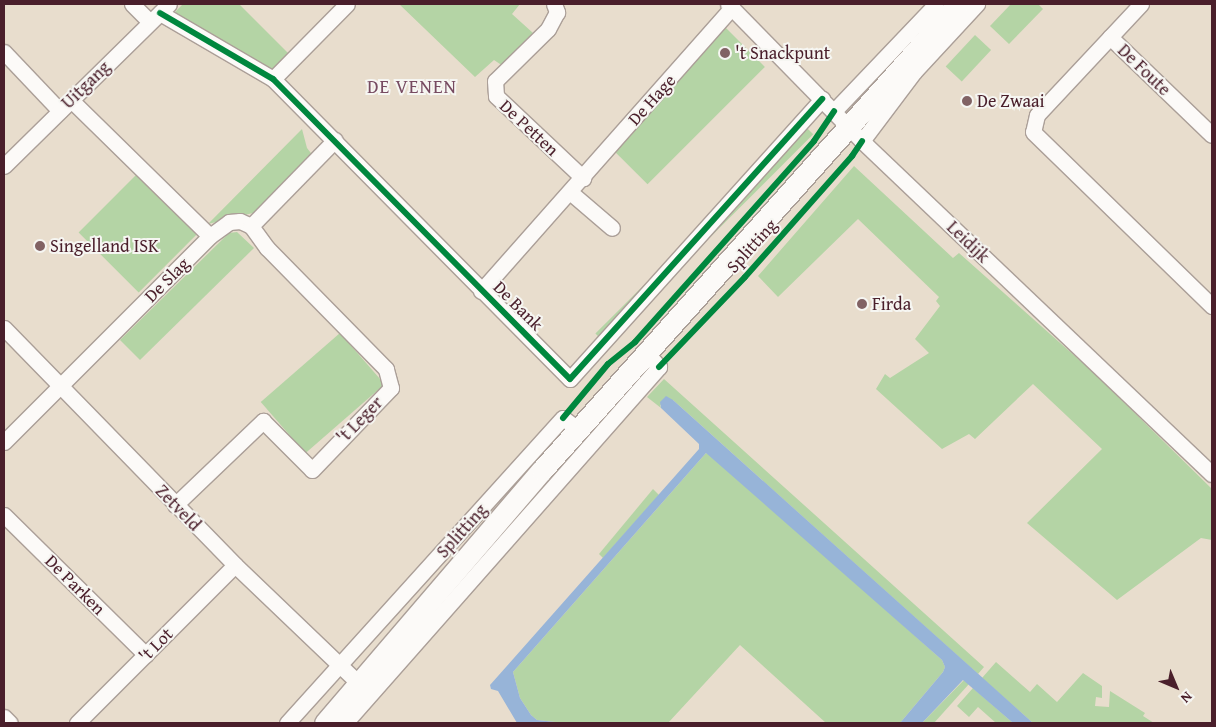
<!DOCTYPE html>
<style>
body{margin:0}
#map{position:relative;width:1216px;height:727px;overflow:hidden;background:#e8ddcd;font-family:"Gentium Book Plus",serif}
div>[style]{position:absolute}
.green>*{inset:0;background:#b4d4a5;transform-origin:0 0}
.water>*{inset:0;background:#97b4d8}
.roads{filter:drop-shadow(1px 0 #ab9f98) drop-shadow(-1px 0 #ab9f98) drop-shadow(0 1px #ab9f98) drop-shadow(0 -1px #ab9f98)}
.street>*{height:15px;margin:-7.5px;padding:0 7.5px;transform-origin:7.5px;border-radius:7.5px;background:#fcfaf8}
.secondary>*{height:21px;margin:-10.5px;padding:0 10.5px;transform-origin:10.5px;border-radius:10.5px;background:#fcfaf8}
.cycleway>*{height:6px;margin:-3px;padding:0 3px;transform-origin:3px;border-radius:3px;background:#00873e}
.dots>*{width:14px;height:14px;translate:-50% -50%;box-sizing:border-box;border:2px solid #f6f6f2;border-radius:50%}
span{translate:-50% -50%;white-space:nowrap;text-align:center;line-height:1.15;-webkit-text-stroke:4px #f6f6f2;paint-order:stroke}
.poi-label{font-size:18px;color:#4a1f2b}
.left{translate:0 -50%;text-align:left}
.street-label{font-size:18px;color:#4a1f2b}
.neighbourhood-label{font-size:19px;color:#774b61;letter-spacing:1px}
.frame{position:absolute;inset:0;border:5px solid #4a1f2b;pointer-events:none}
.north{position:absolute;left:1151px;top:662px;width:50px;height:50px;-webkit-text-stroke:4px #f6f6f2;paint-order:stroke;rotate:135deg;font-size:14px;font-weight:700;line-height:20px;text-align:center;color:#4a1f2b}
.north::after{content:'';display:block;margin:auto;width:18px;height:22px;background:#4a1f2b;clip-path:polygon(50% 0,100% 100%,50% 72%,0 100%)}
</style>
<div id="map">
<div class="green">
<i style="clip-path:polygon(183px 4px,239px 4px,290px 55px,273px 71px,173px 14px)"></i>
<i style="clip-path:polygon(399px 4px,520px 4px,512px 14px,533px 33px,503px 66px,494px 60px,475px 77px)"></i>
<i style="clip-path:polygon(1011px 4px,1038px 4px,1043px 9px,1009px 44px,990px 26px)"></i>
<i style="left:726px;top:28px;width:55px;height:166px;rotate:45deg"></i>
<i style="left:975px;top:35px;width:22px;height:43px;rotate:43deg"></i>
<i style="left:804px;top:125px;width:13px;height:295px;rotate:45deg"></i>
<i style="clip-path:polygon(302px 129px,307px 148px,314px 157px,261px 211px,208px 224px)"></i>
<i style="clip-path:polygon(854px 166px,953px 258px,959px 253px,1094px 373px,1212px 489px,1212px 540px,1201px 538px,1117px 600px,1027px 523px,1102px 449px,1033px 384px,975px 439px,969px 434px,942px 449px,876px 389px,885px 374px,890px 378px,929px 353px,915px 339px,940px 306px,936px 301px,939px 297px,858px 219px,778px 297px,758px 276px)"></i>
<i style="left:138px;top:173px;width:85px;height:84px;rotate:45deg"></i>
<i style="clip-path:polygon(237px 232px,254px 248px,140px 360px,120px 340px,229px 233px)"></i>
<i style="left:340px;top:333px;width:68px;height:105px;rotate:49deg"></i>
<i style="clip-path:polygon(664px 379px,984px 667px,978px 674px,673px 400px,660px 405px,661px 408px,647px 397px)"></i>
<i style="clip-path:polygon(706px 453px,714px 456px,942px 660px,945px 667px,943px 672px,900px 723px,826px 723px,740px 645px,668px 723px,564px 723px,537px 720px,531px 715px,520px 698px,513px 672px)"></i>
<i style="clip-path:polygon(653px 489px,659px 495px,603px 558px,599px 554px)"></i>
<i style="clip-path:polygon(996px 662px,1030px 692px,1037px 684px,1057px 702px,1083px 673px,1102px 686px,1102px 698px,1096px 697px,1095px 706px,1109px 707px,1110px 691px,1145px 713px,1143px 716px,1154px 723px,1033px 723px,982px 678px)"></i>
<i style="clip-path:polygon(964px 680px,969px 684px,934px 723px,922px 723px)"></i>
<i style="clip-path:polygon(973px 688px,1013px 723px,996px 723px,978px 707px,969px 717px,957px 706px)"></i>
</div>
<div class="water">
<i style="clip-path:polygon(666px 396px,673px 400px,1033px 723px,1013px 723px,963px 680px,922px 723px,900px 723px,943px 672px,945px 667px,942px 660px,706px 453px,513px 672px,520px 698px,531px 715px,537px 720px,564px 723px,517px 723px,498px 691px,491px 689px,490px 685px,699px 449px,699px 444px,661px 408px,660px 402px)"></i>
</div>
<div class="roads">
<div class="street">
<i style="left:132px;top:4px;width:25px;rotate:45deg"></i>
<i style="left:554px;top:4px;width:9px;rotate:69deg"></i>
<i style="left:557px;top:12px;width:19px;rotate:118deg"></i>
<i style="left:548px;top:29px;width:74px;rotate:135.5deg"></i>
<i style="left:495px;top:81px;width:15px;rotate:86deg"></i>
<i style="left:496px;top:96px;width:120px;rotate:43.3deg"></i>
<i style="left:728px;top:4px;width:192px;rotate:45.6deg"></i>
<i style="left:862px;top:141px;width:483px;rotate:43.6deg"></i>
<i style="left:1141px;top:4px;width:152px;rotate:133.1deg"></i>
<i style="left:1037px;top:115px;width:17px;rotate:103deg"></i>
<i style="left:1033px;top:132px;width:250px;rotate:44.2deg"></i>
<i style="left:160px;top:13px;width:131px;rotate:30.3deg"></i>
<i style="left:273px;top:79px;width:422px;rotate:45.3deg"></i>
<i style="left:570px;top:379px;width:377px;rotate:-48deg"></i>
<i style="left:1110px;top:37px;width:141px;rotate:43.9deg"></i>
<i style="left:4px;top:52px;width:81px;rotate:46.5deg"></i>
<i style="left:273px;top:79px;width:105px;rotate:-45.4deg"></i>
<i style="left:71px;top:100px;width:194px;rotate:44.4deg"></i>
<i style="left:834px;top:111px;width:148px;rotate:-46.4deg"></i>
<i style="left:862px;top:141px;width:86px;rotate:-53deg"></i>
<i style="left:914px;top:72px;width:93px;rotate:-47.2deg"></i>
<i style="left:4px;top:166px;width:231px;rotate:-44.5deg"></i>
<i style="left:570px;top:192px;width:55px;rotate:40.6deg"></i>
<i style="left:481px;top:291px;width:379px;rotate:-48.5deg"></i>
<i style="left:4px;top:328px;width:331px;rotate:45.7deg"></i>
<i style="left:235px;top:565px;width:185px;rotate:43.7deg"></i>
<i style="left:4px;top:442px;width:291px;rotate:-45deg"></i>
<i style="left:210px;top:236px;width:24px;rotate:-36deg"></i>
<i style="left:229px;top:222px;width:11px;rotate:-5deg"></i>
<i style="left:240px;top:221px;width:12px;rotate:24deg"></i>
<i style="left:251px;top:226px;width:120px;rotate:-45.7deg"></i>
<i style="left:175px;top:505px;width:122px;rotate:-43.7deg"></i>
<i style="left:263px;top:421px;width:69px;rotate:45deg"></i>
<i style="left:312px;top:470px;width:114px;rotate:-46.1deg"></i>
<i style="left:391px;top:388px;width:20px;rotate:-105deg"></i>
<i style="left:386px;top:369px;width:170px;rotate:-134.5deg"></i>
<i style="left:267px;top:248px;width:27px;rotate:-126deg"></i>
<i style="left:4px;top:515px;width:199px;rotate:44.6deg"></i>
<i style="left:4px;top:717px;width:8px;rotate:45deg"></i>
<i style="left:77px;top:723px;width:223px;rotate:-45deg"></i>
<i style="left:287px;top:723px;width:411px;rotate:-47.9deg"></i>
<i style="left:563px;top:418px;width:20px;rotate:37deg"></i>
<i style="left:345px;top:723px;width:475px;rotate:-48.6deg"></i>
<i style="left:659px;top:367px;width:18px;rotate:-131deg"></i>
</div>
<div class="secondary">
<i style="left:325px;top:723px;width:333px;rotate:-49.4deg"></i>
<i style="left:542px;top:470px;width:625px;rotate:-48.24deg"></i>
</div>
</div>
<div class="cycleway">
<i style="left:160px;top:13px;width:131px;rotate:30.3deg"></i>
<i style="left:273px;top:79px;width:422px;rotate:45.3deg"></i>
<i style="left:570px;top:379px;width:377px;rotate:-48deg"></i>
<i style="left:659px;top:367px;width:124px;rotate:-46.3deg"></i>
<i style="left:745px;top:277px;width:162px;rotate:-48.5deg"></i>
<i style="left:852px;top:156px;width:18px;rotate:-56deg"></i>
<i style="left:563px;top:418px;width:70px;rotate:-50.2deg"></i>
<i style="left:608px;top:364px;width:35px;rotate:-39deg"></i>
<i style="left:635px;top:342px;width:269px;rotate:-48.3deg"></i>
<i style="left:814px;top:141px;width:36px;rotate:-56deg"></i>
</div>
<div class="dots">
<i style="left:725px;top:53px;background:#816264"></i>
<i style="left:967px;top:101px;background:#816264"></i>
<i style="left:40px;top:246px;background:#816264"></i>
<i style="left:862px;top:304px;background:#816264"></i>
</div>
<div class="poi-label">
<span class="left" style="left:735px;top:53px">'t Snackpunt</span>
<span class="left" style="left:977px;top:101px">De Zwaai</span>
<span class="left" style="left:50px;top:246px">Singelland ISK</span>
<span class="left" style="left:872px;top:304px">Firda</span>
</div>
<div class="street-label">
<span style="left:1144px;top:70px;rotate:44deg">De Foute</span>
<span style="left:86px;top:85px;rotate:-44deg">Uitgang</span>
<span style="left:652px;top:100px;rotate:-48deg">De Hage</span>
<span style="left:529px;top:128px;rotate:43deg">De Petten</span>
<span style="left:968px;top:242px;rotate:44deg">Leidijk</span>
<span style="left:752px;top:246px;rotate:-48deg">Splitting</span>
<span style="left:167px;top:280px;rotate:-45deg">De Slag</span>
<span style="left:518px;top:306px;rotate:45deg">De Bank</span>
<span style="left:360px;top:420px;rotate:-46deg">'t Leger</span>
<span style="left:178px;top:508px;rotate:46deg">Zetveld</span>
<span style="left:462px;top:531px;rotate:-48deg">Splitting</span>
<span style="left:75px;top:585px;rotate:45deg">De Parken</span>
<span style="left:156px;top:645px;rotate:-45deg">'t Lot</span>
</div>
<div class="neighbourhood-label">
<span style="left:412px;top:87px">DE VENEN</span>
</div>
<div class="frame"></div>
<div class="north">N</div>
</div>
